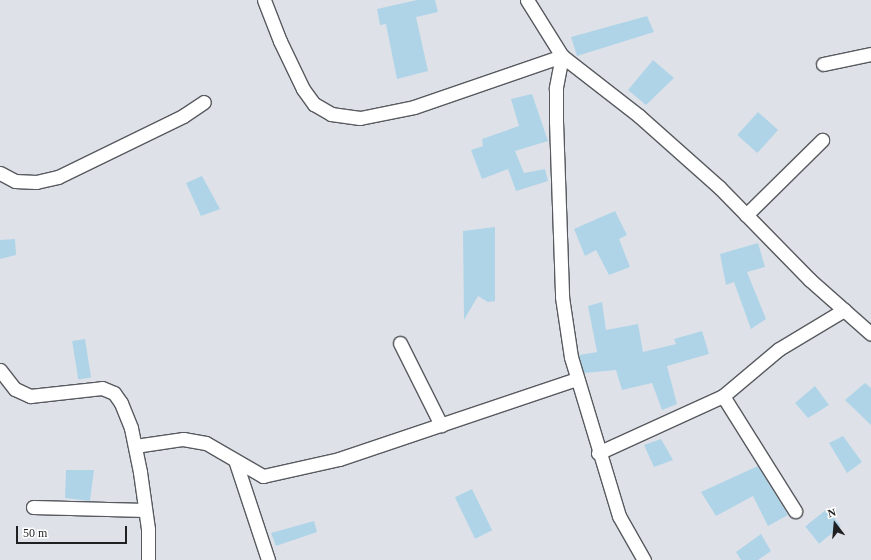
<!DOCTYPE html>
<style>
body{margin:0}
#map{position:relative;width:871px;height:560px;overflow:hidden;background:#dee2e8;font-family:Georgia,serif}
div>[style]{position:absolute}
.building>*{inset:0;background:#afd4e8;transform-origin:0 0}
.roads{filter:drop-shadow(1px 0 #575a5f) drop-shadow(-1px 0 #575a5f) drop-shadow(0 1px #575a5f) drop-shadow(0 -1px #575a5f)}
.street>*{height:13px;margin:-6.5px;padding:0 6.5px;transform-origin:6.5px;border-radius:6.5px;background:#fff}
span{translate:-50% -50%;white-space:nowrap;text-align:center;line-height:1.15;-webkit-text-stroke:3px #fff;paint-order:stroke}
.north{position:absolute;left:815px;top:504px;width:40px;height:40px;-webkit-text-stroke:3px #fff;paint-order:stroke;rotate:344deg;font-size:11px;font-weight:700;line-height:16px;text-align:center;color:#1f2022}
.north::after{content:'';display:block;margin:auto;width:14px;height:18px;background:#1f2022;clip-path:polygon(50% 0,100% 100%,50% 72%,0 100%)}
.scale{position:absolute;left:16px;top:526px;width:111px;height:18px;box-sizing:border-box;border:2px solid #1f2022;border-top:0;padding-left:5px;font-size:12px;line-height:14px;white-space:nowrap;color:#1f2022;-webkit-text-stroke:3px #fff;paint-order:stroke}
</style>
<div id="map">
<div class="building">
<i style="clip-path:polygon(417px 0,435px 0,438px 12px,416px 17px,428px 71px,397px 79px,386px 24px,380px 25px,377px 9px)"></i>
<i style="clip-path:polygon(647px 16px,654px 32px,577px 56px,571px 37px)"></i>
<i style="clip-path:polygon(653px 60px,674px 78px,646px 105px,628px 90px)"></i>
<i style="clip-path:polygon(532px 94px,548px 141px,515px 151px,524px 173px,545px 169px,548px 181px,516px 191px,508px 169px,482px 179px,471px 150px,483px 146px,482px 139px,519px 126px,511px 99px)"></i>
<i style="left:758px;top:112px;width:27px;height:31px;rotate:42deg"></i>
<i style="clip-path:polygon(202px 176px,220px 209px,201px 216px,186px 183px)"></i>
<i style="clip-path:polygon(615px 211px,627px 235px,619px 239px,630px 267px,609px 275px,596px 250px,585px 256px,574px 229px)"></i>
<i style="clip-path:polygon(495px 227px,495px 301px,488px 302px,478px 296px,464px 320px,463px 231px)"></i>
<i style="clip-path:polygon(15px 239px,16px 255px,0 259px,0 240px)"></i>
<i style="clip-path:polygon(758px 243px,765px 267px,747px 272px,766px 319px,751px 329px,734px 282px,726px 285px,720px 254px)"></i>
<i style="clip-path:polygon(602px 302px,606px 330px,638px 324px,643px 352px,676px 344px,674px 339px,702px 331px,709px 354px,667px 366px,677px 404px,662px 410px,652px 383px,622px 390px,616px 370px,584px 373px,579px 355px,597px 352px,588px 306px)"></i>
<i style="left:85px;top:339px;width:39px;height:13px;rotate:81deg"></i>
<i style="clip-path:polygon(865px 383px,871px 388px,871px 425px,845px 400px)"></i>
<i style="clip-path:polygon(815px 386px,829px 405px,808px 418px,795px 403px)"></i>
<i style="clip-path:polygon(843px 436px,862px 462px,847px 473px,829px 443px)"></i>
<i style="clip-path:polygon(661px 439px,673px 460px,654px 467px,644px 445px)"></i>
<i style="clip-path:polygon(758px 466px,788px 515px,768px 526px,753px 496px,716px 516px,701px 492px)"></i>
<i style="clip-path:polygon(66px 470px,94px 470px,90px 501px,65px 498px)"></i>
<i style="left:472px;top:489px;width:46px;height:19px;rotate:64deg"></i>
<i style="left:827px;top:509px;width:22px;height:28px;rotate:51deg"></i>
<i style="clip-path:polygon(314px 521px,317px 532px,276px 546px,271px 533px)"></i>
<i style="clip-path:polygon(761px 534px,771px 551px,758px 560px,741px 560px,736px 552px)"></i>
</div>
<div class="roads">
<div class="street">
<i style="left:264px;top:0;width:44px;rotate:68.7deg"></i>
<i style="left:280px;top:41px;width:53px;rotate:64.4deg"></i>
<i style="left:303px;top:89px;width:19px;rotate:54deg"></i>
<i style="left:314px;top:104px;width:20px;rotate:30deg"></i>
<i style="left:331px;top:114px;width:29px;rotate:8deg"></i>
<i style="left:360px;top:118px;width:55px;rotate:-11.5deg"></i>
<i style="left:414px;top:107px;width:157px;rotate:-19deg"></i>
<i style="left:527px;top:0;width:66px;rotate:58deg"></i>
<i style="left:562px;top:56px;width:98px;rotate:37.9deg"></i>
<i style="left:639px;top:116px;width:107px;rotate:41.6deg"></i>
<i style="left:719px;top:187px;width:130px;rotate:45.6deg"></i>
<i style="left:810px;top:280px;width:81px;rotate:41.5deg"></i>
<i style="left:562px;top:56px;width:33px;rotate:101deg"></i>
<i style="left:556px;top:88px;width:33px;rotate:90deg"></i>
<i style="left:556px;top:121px;width:176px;rotate:88deg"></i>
<i style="left:562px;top:297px;width:61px;rotate:81.5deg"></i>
<i style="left:571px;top:357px;width:166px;rotate:73.2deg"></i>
<i style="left:619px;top:516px;width:51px;rotate:60.4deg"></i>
<i style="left:823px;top:64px;width:49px;rotate:-11.8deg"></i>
<i style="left:0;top:173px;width:17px;rotate:28deg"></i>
<i style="left:15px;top:181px;width:21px;rotate:3deg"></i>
<i style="left:36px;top:182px;width:23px;rotate:-13deg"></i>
<i style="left:58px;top:177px;width:139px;rotate:-26deg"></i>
<i style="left:183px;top:116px;width:25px;rotate:-34deg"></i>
<i style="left:746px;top:215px;width:107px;rotate:-44.6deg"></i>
<i style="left:400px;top:343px;width:92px;rotate:63.4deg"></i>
<i style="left:0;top:370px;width:24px;rotate:52deg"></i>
<i style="left:15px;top:389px;width:17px;rotate:25deg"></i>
<i style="left:30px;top:396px;width:72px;rotate:-6.3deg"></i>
<i style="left:102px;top:388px;width:13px;rotate:23deg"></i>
<i style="left:114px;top:393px;width:12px;rotate:55deg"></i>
<i style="left:121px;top:403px;width:27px;rotate:68deg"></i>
<i style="left:131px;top:428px;width:45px;rotate:78.4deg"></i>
<i style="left:140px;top:472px;width:58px;rotate:82deg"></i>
<i style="left:148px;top:529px;width:31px;rotate:90deg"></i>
<i style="left:723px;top:396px;width:136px;rotate:57.9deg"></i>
<i style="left:135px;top:446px;width:49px;rotate:-8.3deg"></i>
<i style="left:183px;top:439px;width:23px;rotate:10deg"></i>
<i style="left:206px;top:443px;width:66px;rotate:30.1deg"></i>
<i style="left:263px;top:476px;width:78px;rotate:-12.6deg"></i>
<i style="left:339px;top:459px;width:251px;rotate:-18.6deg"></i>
<i style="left:598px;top:453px;width:137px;rotate:-24.5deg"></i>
<i style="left:723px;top:396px;width:73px;rotate:-40deg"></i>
<i style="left:779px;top:349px;width:76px;rotate:-31deg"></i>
<i style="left:236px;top:463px;width:102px;rotate:71.7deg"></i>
<i style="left:33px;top:507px;width:112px;rotate:1.5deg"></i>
</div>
</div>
<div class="north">N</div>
<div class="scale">50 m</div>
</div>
